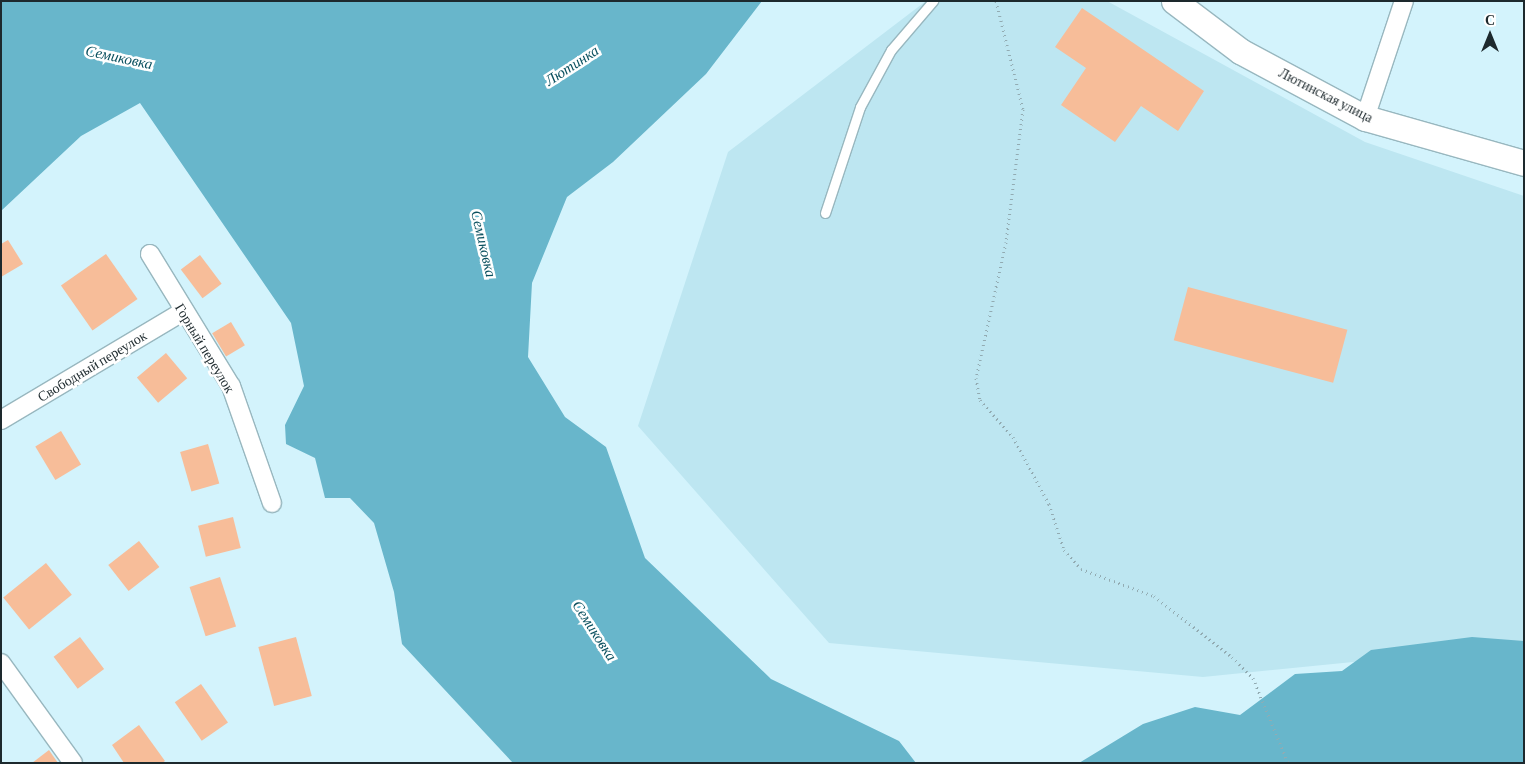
<!DOCTYPE html>
<meta charset="utf-8">
<style>
body{margin:0}
#map{position:relative;width:1525px;height:764px;overflow:hidden;background:#d3f3fc;font-family:"Crimson Pro",serif}
div>[style]{position:absolute}
.built>*{inset:0;background:#bde6f1}
.water>*{inset:0;background:#68b6cb}
.building>*{inset:0;background:#f7bd99;transform-origin:0 0}
.path>*{height:3px;margin-top:-1.5px;transform-origin:0;background:repeating-linear-gradient(90deg,#92abb2 0 1px,transparent 0 5px)}
.roads{filter:drop-shadow(1px 0 #98b7bf) drop-shadow(-1px 0 #98b7bf) drop-shadow(0 1px #98b7bf) drop-shadow(0 -1px #98b7bf)}
.lane>*{height:9px;margin:-4.5px;padding:0 4.5px;transform-origin:4.5px;border-radius:4.5px;background:#fff}
.street>*{height:18px;margin:-9px;padding:0 9px;transform-origin:9px;border-radius:9px;background:#fff}
.secondary>*{height:25px;margin:-12.5px;padding:0 12.5px;transform-origin:12.5px;border-radius:12.5px;background:#fff}
span{translate:-50% -50%;white-space:nowrap;text-align:center;line-height:1.15;-webkit-text-stroke:5px #fff;paint-order:stroke}
.street-label{font-size:14px;color:#1d292d}
.water-label{font-size:15px;color:#0a505f;font-style:italic}
.frame{position:absolute;inset:0;border:2px solid #1d292d;pointer-events:none}
.north{position:absolute;left:1465px;top:10px;width:50px;height:50px;-webkit-text-stroke:4px #fff;paint-order:stroke;rotate:0deg;font-size:14px;font-weight:700;line-height:20px;text-align:center;color:#1d292d}
.north::after{content:'';display:block;margin:auto;width:18px;height:22px;background:#1d292d;clip-path:polygon(50% 0,100% 100%,50% 72%,0 100%)}
</style>
<div id="map">
<div class="built">
<i style="clip-path:polygon(926px 1px,1107px 1px,1365px 142px,1524px 196px,1524px 645px,1203px 677px,829px 643px,638px 426px,728px 152px)"></i>
</div>
<div class="water">
<i style="clip-path:polygon(1px 1px,762px 1px,706px 74px,613px 162px,567px 197px,532px 283px,528px 357px,565px 417px,606px 447px,645px 558px,771px 679px,899px 741px,916px 763px,513px 763px,402px 644px,394px 592px,374px 523px,350px 498px,325px 498px,315px 458px,286px 444px,285px 425px,304px 386px,291px 323px,140px 103px,81px 136px,1px 211px)"></i>
<i style="clip-path:polygon(1472px 637px,1524px 641px,1524px 763px,1079px 763px,1143px 724px,1195px 707px,1240px 715px,1295px 674px,1342px 671px,1371px 650px)"></i>
</div>
<div class="building">
<i style="clip-path:polygon(1082px 8px,1204px 91px,1178px 131px,1141px 106px,1115px 142px,1061px 105px,1086px 68px,1055px 47px)"></i>
<i style="clip-path:polygon(8px 240px,23px 264px,1px 277px,1px 244px)"></i>
<i style="left:106px;top:254px;width:55px;height:55px;rotate:55deg"></i>
<i style="left:200px;top:255px;width:36px;height:24px;rotate:53deg"></i>
<i style="left:1188px;top:287px;width:165px;height:55px;rotate:15deg"></i>
<i style="left:231px;top:322px;width:27px;height:22px;rotate:59deg"></i>
<i style="left:166px;top:353px;width:33px;height:38px;rotate:50deg"></i>
<i style="left:61px;top:431px;width:39px;height:30px;rotate:59deg"></i>
<i style="left:208px;top:444px;width:41px;height:29px;rotate:74deg"></i>
<i style="left:233px;top:517px;width:32px;height:36px;rotate:76deg"></i>
<i style="left:139px;top:541px;width:33px;height:39px;rotate:52deg"></i>
<i style="left:46px;top:563px;width:41px;height:55px;rotate:51deg"></i>
<i style="left:220px;top:577px;width:52px;height:32px;rotate:72deg"></i>
<i style="left:80px;top:637px;width:40px;height:33px;rotate:53deg"></i>
<i style="left:296px;top:637px;width:61px;height:39px;rotate:75deg"></i>
<i style="left:201px;top:684px;width:47px;height:32px;rotate:55deg"></i>
<i style="clip-path:polygon(139px 725px,165px 761px,162px 763px,124px 763px,112px 745px)"></i>
<i style="clip-path:polygon(49px 750px,58px 763px,32px 763px)"></i>
</div>
<div class="path">
<i style="left:996px;top:1px;width:111px;rotate:76deg"></i>
<i style="left:1023px;top:109px;width:134px;rotate:97.3deg"></i>
<i style="left:1006px;top:242px;width:139px;rotate:102.4deg"></i>
<i style="left:976px;top:378px;width:22px;rotate:80deg"></i>
<i style="left:980px;top:400px;width:50px;rotate:48.3deg"></i>
<i style="left:1013px;top:437px;width:76px;rotate:61.8deg"></i>
<i style="left:1049px;top:504px;width:48px;rotate:71.9deg"></i>
<i style="left:1064px;top:550px;width:25px;rotate:48deg"></i>
<i style="left:1081px;top:569px;width:78px;rotate:20.3deg"></i>
<i style="left:1154px;top:596px;width:99px;rotate:38deg"></i>
<i style="left:1232px;top:657px;width:30px;rotate:45deg"></i>
<i style="left:1253px;top:678px;width:92px;rotate:67.6deg"></i>
</div>
<div class="roads">
<div class="lane">
<i style="left:825px;top:213px;width:112px;rotate:-71.7deg"></i>
<i style="left:860px;top:107px;width:65px;rotate:-61.5deg"></i>
<i style="left:891px;top:50px;width:65px;rotate:-49.4deg"></i>
</div>
<div class="street">
<i style="left:1365px;top:118px;width:123px;rotate:-71.6deg"></i>
<i style="left:150px;top:254px;width:155px;rotate:58.5deg"></i>
<i style="left:231px;top:386px;width:124px;rotate:70.7deg"></i>
<i style="left:1px;top:420px;width:213px;rotate:-30.8deg"></i>
<i style="left:1px;top:663px;width:123px;rotate:54.2deg"></i>
</div>
<div class="secondary">
<i style="left:1174px;top:1px;width:83px;rotate:37.1deg"></i>
<i style="left:1240px;top:51px;width:142px;rotate:28.2deg"></i>
<i style="left:1365px;top:118px;width:165px;rotate:15.8deg"></i>
</div>
</div>
<div class="street-label">
<span style="left:1326px;top:95px;rotate:27deg">Лютинская улица</span>
<span style="left:205px;top:348px;rotate:59deg">Горный переулок</span>
<span style="left:92px;top:366px;rotate:-31deg">Свободный переулок</span>
</div>
<div class="water-label">
<span style="left:119px;top:58px;rotate:12deg">Семиковка</span>
<span style="left:572px;top:66px;rotate:-33deg">Лютинка</span>
<span style="left:483px;top:244px;rotate:77deg">Семиковка</span>
<span style="left:594px;top:631px;rotate:57deg">Семиковка</span>
</div>
<div class="frame"></div>
<div class="north">С</div>
</div>
